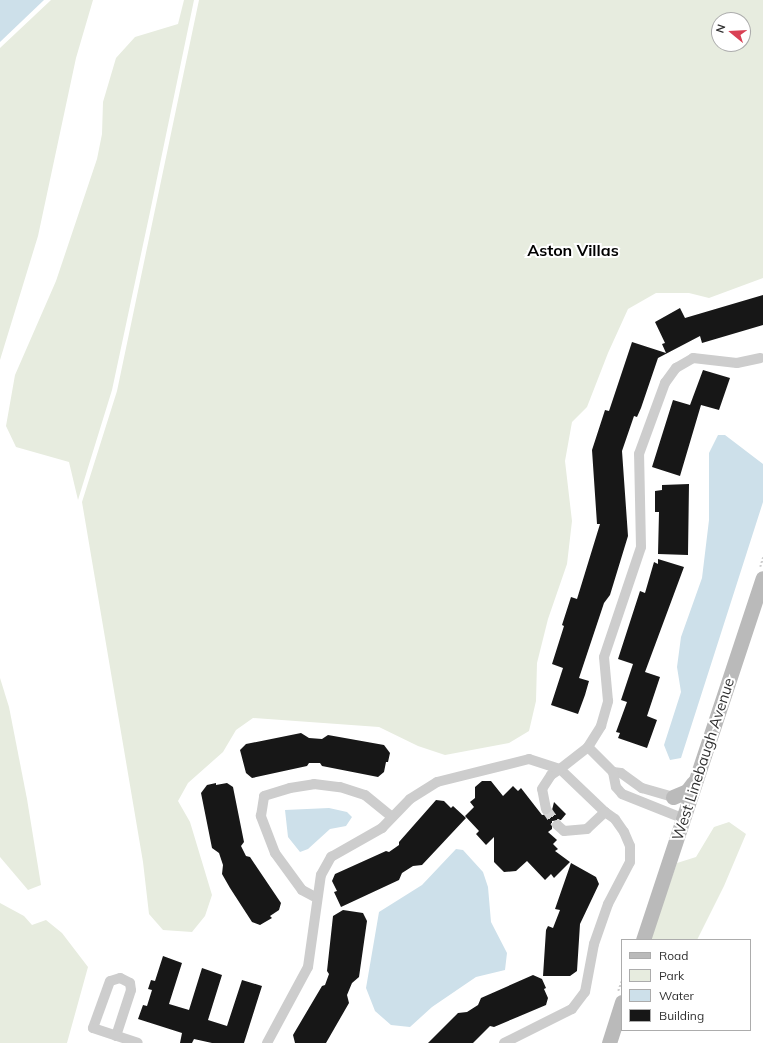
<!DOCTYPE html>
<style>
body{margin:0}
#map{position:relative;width:763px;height:1043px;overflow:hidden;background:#fff;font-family:Mulish,sans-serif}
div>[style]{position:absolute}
.green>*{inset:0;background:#e7ecdf}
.water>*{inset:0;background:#cde0ea}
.building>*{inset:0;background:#171717}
.minor-tunnel>*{height:10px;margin-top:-5px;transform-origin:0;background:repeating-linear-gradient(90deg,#d6d6d6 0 10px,transparent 0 15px)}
.path>*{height:1.5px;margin-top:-0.75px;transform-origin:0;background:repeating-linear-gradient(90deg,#cdcdcd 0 2px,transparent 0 4px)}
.minor>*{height:10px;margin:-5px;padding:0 5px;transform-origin:5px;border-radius:5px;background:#cdcdcd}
.secondary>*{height:15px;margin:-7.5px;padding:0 7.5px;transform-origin:7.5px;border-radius:7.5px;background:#bababa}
span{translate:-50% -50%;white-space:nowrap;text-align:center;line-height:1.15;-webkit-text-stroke:4px #fff;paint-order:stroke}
.street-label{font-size:15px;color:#303030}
.neighbourhood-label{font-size:16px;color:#000;font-weight:700}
.legend{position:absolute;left:621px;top:939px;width:130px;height:92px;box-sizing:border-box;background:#fff;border:1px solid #acacac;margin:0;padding:5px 7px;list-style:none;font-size:12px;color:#303030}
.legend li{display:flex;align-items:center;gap:8px;height:20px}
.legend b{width:20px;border:1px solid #acacac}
.north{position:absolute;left:711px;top:12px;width:40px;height:40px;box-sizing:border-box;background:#fff;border:1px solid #acacac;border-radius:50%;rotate:288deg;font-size:11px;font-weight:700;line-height:16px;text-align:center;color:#303030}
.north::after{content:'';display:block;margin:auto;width:14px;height:18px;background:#d94054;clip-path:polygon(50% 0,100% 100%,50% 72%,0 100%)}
</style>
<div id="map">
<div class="green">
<i style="clip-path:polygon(51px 0,93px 0,76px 58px,38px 236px,0 360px,0 48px)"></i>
<i style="clip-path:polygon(184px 0,194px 0,150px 212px,112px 390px,78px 500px,69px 462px,16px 447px,6px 426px,15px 375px,56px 281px,97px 159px,102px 134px,103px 102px,116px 58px,135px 37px,178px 24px)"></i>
<i style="clip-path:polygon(evenodd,199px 0,763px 0,763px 278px,709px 298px,689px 293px,656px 293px,628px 309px,608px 353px,587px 407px,572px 422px,565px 461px,572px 521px,567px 564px,548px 619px,537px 663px,536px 701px,529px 731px,509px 743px,445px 755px,418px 746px,379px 727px,253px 718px,236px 730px,223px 752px,188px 783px,178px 801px,190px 822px,212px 895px,205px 916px,192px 932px,163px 930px,149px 914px,143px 862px,82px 502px,117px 391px,199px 0,719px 20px,743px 20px,743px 44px,719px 44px,719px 20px)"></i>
<i style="clip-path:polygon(0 678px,9px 707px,27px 799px,41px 885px,28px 890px,0 857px)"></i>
<i style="clip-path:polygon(729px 822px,746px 834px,724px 886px,697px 940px,650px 940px,677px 863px,696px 857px,714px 827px)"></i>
<i style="clip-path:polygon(0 903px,24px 916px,32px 925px,46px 920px,62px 933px,88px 967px,67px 1043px,0 1043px)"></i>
</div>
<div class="water">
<i style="clip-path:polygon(0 0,44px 0,0 42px)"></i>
<i style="clip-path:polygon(718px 435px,725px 435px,763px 464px,763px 502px,681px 758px,670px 760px,664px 745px,681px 692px,677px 667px,681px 637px,702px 578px,709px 520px,709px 453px)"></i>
<i style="clip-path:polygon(329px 808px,347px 812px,352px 817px,346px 826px,330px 829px,308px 849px,300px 852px,288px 837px,285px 810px)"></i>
<i style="clip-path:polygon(456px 849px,463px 850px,483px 872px,488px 887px,491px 922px,507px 953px,505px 970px,476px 977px,432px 1007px,410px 1027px,391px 1025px,375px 1011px,366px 988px,379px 912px,422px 885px)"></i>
</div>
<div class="building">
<i style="clip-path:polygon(763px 295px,763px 325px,702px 343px,700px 336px,658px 358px,641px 408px,637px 417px,634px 416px,622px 451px,628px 536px,610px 595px,604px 603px,579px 678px,589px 681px,585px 695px,578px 714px,551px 705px,563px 668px,552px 664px,564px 626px,562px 625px,571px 597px,577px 599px,600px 524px,597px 524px,592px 450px,605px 410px,609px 411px,632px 342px,666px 353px,662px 344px,665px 343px,655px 322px,680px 308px,685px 318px)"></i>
<i style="clip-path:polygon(703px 370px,730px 378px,719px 410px,701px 405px,680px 476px,652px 467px,673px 400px,690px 405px)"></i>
<i style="clip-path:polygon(689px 484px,688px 555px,658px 554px,659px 512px,655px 512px,655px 491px,662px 490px,662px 485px)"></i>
<i style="clip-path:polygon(658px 559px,684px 567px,645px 672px,660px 677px,647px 716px,657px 720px,647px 748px,618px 738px,620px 733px,616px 732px,627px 702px,621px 700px,633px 664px,618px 659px,640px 591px,645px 593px,654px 562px,658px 564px)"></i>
<i style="clip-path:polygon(301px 733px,309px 738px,322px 739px,328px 735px,384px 745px,390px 753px,388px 762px,386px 762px,384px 772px,378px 777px,322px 766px,320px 763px,309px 763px,307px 766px,252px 778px,246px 773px,240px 750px,246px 744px)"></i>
<i style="clip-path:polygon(482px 781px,491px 781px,503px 796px,513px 786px,518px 791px,521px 788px,542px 815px,551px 814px,554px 802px,566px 814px,561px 820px,552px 821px,552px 829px,548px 832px,557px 840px,553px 844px,558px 849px,555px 851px,570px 862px,554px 878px,551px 874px,545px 880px,527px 861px,516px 871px,504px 872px,494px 862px,494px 837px,486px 845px,476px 834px,479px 831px,465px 816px,474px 807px,470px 802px,475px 798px,475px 787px)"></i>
<i style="clip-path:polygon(216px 783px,216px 785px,227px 783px,233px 787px,244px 842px,241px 846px,246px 856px,250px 857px,281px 903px,279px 910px,270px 916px,272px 918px,260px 925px,252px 922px,230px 888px,222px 874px,223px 865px,219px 853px,212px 848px,201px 793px,207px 785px)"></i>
<i style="clip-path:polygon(436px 800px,444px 801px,451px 808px,453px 806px,466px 818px,422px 865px,413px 866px,402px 873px,399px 880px,341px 907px,334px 892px,337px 891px,332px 881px,335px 874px,386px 851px,389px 852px,399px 845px,399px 842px)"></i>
<i style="clip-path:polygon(571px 863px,596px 877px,599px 884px,580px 924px,577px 971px,570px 976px,543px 976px,546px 930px,548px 926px,553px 928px,560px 910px,555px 909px)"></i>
<i style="clip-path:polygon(343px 910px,363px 913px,367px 921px,359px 977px,352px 983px,347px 995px,349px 1003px,326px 1043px,295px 1043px,293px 1035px,322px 986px,325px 985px,329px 974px,327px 971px,333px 916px)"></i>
<i style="clip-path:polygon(163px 956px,182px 963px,169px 1004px,189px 1010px,202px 968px,222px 975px,208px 1020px,227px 1026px,242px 980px,262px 986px,244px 1043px,212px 1043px,194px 1039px,192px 1043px,180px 1043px,182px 1033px,138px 1019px,143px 1005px,147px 1006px,152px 990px,148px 989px,151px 980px,155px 981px)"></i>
<i style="clip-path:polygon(533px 975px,542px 979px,546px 988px,544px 989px,548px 998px,546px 1005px,494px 1027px,490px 1026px,473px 1043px,428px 1043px,458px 1013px,467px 1012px,478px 1005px,481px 998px)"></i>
</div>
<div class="minor-tunnel">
<i style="left:546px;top:809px;width:19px;rotate:55deg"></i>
</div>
<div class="path">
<i style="left:760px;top:567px;width:10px;rotate:-73deg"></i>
<i style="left:618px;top:991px;width:12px;rotate:-70deg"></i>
</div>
<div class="minor">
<i style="left:588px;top:747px;width:35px;rotate:45deg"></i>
<i style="left:613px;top:772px;width:8px;rotate:7deg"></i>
<i style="left:621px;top:773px;width:26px;rotate:36deg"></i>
<i style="left:642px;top:788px;width:32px;rotate:16deg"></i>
<i style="left:613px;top:772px;width:15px;rotate:79deg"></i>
<i style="left:616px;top:787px;width:9px;rotate:49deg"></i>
<i style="left:622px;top:794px;width:65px;rotate:21.8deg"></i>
<i style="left:546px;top:809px;width:20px;rotate:-101deg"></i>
<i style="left:542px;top:789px;width:17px;rotate:-57deg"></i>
<i style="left:551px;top:775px;width:11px;rotate:-34deg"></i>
<i style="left:560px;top:769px;width:62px;rotate:43.7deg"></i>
<i style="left:317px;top:898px;width:17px;rotate:-152deg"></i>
<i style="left:302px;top:890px;width:46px;rotate:-126.1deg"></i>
<i style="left:275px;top:853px;width:40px;rotate:-111deg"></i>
<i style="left:261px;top:816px;width:20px;rotate:-81deg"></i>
<i style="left:264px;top:796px;width:27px;rotate:-17deg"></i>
<i style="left:290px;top:788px;width:24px;rotate:-9deg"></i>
<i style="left:314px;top:784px;width:26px;rotate:7deg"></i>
<i style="left:340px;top:787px;width:26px;rotate:18deg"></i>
<i style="left:365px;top:795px;width:35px;rotate:39deg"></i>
<i style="left:116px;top:1036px;width:48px;rotate:-71.9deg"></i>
<i style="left:131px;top:990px;width:7px;rotate:-98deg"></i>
<i style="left:130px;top:983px;width:11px;rotate:-153deg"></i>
<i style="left:120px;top:978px;width:10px;rotate:163deg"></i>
<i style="left:110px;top:981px;width:50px;rotate:109.9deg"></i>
<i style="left:93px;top:1028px;width:47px;rotate:18.4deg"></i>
<i style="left:267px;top:1043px;width:86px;rotate:-61.7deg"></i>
<i style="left:308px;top:967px;width:93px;rotate:-82deg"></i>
<i style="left:321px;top:875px;width:21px;rotate:-61deg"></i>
<i style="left:331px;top:857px;width:59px;rotate:-29.6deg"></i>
<i style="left:382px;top:828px;width:40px;rotate:-46deg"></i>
<i style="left:410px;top:799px;width:32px;rotate:-32deg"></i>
<i style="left:437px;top:782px;width:95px;rotate:-14deg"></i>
<i style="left:529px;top:759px;width:33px;rotate:18deg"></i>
<i style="left:560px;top:769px;width:36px;rotate:-38deg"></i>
<i style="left:588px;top:747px;width:25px;rotate:-58deg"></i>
<i style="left:601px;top:726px;width:26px;rotate:-74deg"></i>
<i style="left:608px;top:701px;width:44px;rotate:-95.2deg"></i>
<i style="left:604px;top:657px;width:116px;rotate:-71.4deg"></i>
<i style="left:641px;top:547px;width:93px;rotate:-91.2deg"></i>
<i style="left:639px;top:454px;width:76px;rotate:-69.9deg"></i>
<i style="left:665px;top:383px;width:19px;rotate:-54deg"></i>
<i style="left:676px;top:368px;width:20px;rotate:-30deg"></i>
<i style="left:693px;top:358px;width:44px;rotate:6.5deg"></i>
<i style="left:737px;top:363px;width:24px;rotate:-12deg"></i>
<i style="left:504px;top:1043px;width:76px;rotate:-26.6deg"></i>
<i style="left:572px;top:1009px;width:21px;rotate:-53deg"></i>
<i style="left:585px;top:992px;width:49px;rotate:-79.4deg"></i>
<i style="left:594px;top:944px;width:42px;rotate:-70.7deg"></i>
<i style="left:608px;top:904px;width:47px;rotate:-62.4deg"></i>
<i style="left:630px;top:862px;width:16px;rotate:-90deg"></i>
<i style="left:630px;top:846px;width:15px;rotate:-113deg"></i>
<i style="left:624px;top:832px;width:16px;rotate:-125deg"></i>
<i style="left:615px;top:819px;width:12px;rotate:-145deg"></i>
<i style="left:605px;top:812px;width:25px;rotate:137deg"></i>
<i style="left:587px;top:829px;width:23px;rotate:175deg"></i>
<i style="left:564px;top:831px;width:9px;rotate:-139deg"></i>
</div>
<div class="secondary">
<i style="left:673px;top:797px;width:15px;rotate:-23deg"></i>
<i style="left:687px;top:791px;width:10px;rotate:-53deg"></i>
<i style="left:643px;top:940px;width:381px;rotate:-71.7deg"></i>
<i style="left:609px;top:1043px;width:43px;rotate:-72.4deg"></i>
</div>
<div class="street-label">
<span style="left:703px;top:759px;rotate:-72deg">West Linebaugh Avenue</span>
</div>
<div class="neighbourhood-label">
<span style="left:573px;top:250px">Aston Villas</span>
</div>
<ul class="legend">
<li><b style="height:5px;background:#bababa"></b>Road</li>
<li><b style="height:11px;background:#e7ecdf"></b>Park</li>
<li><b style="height:11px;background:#cde0ea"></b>Water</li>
<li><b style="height:11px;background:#171717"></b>Building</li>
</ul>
<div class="north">N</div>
</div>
